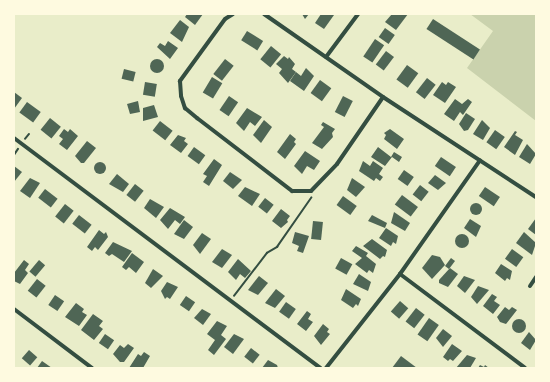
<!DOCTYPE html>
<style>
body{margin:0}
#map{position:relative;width:550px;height:382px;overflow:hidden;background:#e9edc9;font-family:"Sofia Sans Condensed",sans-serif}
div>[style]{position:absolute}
.green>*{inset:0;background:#cad2ad}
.building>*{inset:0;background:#4f6655;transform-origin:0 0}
.round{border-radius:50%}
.path>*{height:1.5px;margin:-0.75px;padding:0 0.75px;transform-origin:0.75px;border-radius:0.75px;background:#344e41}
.minor>*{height:4px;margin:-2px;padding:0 2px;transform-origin:2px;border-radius:2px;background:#344e41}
span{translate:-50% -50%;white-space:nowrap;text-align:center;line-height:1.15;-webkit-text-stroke:4px #fefae0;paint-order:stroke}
.frame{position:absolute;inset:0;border:15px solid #fefae0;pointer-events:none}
</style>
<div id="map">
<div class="green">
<i style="clip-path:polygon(470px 14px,536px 14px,536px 121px,467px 68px,493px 31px)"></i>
</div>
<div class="building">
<i style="clip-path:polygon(187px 14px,203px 14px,195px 25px,185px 17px)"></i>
<i style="clip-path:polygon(302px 14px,309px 14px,305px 19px)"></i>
<i style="clip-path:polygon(321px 14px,334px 15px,324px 29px,315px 23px)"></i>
<i style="clip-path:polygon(392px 14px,408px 14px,396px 30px,385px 22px)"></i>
<i style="left:433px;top:19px;width:56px;height:12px;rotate:33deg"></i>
<i style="clip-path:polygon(180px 20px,189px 27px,182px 42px,170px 33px)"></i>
<i style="left:385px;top:28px;width:12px;height:11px;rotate:35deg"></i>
<i style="left:247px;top:31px;width:19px;height:11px;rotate:32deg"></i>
<i style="left:375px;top:39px;width:11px;height:21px;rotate:34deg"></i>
<i style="clip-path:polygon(168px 41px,178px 48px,170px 59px,157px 47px,160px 43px,165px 46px)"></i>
<i style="left:271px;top:46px;width:13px;height:17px;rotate:39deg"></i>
<i style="left:386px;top:51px;width:10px;height:17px;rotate:37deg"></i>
<i style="clip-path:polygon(284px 56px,288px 59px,289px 57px,295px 64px,292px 69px,296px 72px,288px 83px,279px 73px,282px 69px,276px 64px)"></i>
<i class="round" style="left:150px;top:59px;width:14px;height:14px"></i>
<i style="left:225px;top:59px;width:11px;height:19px;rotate:38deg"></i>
<i style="left:407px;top:65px;width:14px;height:18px;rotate:36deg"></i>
<i style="clip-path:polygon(306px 68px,314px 76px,304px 91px,290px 81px,296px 72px,301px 76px)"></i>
<i style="left:124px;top:69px;width:12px;height:10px;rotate:14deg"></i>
<i style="left:212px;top:77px;width:12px;height:18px;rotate:31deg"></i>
<i style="left:427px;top:78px;width:11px;height:18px;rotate:38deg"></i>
<i style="left:320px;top:80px;width:14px;height:16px;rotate:36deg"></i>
<i style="left:145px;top:82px;width:12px;height:13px;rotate:9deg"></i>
<i style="clip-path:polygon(442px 82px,446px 85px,448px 82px,456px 87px,445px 103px,433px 95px)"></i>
<i style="clip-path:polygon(14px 92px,22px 98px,14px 109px)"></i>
<i style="left:229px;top:96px;width:11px;height:17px;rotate:34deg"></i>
<i style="left:343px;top:96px;width:11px;height:18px;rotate:27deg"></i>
<i style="clip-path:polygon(455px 99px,462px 104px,468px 99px,472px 102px,463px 115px,460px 112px,454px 121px,444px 114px)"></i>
<i style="clip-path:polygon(138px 101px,140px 112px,130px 114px,127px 104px)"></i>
<i style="left:27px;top:102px;width:17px;height:13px;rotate:36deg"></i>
<i style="clip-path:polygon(154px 105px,158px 117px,143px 121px,143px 108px)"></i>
<i style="clip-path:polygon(247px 108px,262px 117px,255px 126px,250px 122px,244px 131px,236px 123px)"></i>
<i style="clip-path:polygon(466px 113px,475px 119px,468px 130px,464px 131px,459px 124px)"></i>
<i style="left:50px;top:118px;width:14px;height:15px;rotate:39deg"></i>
<i style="clip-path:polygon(264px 120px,272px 127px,261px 143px,253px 135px)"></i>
<i style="clip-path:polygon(482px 120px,490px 128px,483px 140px,473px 134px)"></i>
<i style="left:160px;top:121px;width:16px;height:12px;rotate:38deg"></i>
<i style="clip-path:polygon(323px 122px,335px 129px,332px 133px,333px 137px,322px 149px,312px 143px,324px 127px,321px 125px)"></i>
<i style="clip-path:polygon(64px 129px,68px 132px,70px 129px,78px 136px,67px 150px,59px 144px,63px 139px,59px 136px)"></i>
<i style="clip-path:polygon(390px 129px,404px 139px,397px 149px,384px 139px,386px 135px,384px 133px)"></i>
<i style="left:495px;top:130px;width:12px;height:15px;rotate:35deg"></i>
<i style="clip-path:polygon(515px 131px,517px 132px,515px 135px,523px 140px,515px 155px,504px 147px)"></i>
<i style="clip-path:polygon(290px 134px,296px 139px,294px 142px,296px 144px,285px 159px,277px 152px)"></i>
<i style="clip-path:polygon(178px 135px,186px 138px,184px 141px,188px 144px,181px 153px,170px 145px)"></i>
<i style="clip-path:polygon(87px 141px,96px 148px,84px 163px,81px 163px,75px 156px)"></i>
<i style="clip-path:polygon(527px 144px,536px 154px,530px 164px,519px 157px)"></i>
<i style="left:194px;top:147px;width:14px;height:11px;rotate:36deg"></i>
<i style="clip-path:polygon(378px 147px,391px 157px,394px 152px,402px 157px,399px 162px,392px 157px,385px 166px,371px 157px)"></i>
<i style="clip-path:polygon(305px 151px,320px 161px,314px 170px,307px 166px,302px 174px,294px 166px)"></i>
<i style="left:441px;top:157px;width:18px;height:11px;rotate:34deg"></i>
<i style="clip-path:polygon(214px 159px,222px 165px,209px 186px,203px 182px,207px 176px,203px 174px)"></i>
<i style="clip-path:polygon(363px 161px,370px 166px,373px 161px,383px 168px,379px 174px,383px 177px,380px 181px,376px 178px,374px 181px,359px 171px)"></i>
<i class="round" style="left:94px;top:162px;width:12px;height:12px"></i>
<i style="clip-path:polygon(14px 166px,22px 172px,14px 182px)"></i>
<i style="left:404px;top:170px;width:12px;height:11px;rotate:35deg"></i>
<i style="clip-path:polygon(230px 172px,242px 180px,233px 189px,223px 181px)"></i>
<i style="clip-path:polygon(117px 174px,129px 184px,123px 192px,109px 184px)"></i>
<i style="clip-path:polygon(435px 175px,446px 183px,438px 190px,428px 183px)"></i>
<i style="clip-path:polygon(30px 178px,40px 183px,30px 198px,20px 191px)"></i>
<i style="clip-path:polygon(352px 178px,365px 187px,356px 197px,347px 190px)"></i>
<i style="left:135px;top:184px;width:11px;height:14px;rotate:38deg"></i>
<i style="left:420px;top:185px;width:11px;height:12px;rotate:38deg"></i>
<i style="clip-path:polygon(245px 187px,260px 194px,252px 206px,238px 196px)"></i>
<i style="left:485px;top:187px;width:18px;height:11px;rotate:34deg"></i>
<i style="left:45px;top:189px;width:16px;height:11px;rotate:38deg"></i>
<i style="left:402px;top:195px;width:20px;height:12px;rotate:37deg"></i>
<i style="left:343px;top:196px;width:17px;height:11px;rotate:36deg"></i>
<i style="left:265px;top:198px;width:11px;height:11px;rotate:38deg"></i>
<i style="clip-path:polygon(150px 199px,164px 207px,156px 218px,144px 208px)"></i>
<i class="round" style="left:470px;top:203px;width:12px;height:12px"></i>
<i style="left:65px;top:204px;width:11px;height:16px;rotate:38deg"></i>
<i style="clip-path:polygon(170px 208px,185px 217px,180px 224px,175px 220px,168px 229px,160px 220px)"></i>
<i style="clip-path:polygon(281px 209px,290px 216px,287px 220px,288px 222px,281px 228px,272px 221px)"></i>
<i style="clip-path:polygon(394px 212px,410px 223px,405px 231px,391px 223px)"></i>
<i style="left:79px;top:215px;width:16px;height:11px;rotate:38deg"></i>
<i style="clip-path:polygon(372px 215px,387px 223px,385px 228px,368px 221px)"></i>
<i style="clip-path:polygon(536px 218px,536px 235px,528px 229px)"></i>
<i style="clip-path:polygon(470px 219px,481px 226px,476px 237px,464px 228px)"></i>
<i style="clip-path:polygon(184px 220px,193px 227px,184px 239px,174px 234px)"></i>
<i style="left:313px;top:221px;width:10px;height:18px;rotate:6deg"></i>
<i style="clip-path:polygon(386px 228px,398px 236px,396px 244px,393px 242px,391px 246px,379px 238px)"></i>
<i style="clip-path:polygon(99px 230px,104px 234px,106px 232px,108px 237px,98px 250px,95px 247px,92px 251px,87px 247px)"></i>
<i style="clip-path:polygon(295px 232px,309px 236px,303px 253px,297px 251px,299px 246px,292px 243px)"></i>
<i style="clip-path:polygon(524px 232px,536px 243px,532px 255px,516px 243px)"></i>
<i style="clip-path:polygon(202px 233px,211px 239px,200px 254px,193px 245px)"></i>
<i class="round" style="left:455px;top:234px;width:14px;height:14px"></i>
<i style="clip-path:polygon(372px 239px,387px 250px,385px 257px,383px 256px,380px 259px,363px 246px)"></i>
<i style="clip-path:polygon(113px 242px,132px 251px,124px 262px,112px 254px,109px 256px,105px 253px)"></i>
<i style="clip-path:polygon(356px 246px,368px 253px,366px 256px,376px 264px,373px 273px,369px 270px,367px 273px,355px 264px,362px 258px,352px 251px)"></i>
<i style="clip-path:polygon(222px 249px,232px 255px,222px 268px,212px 262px)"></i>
<i style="left:512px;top:249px;width:14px;height:12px;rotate:36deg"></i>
<i style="clip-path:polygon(132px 253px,144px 262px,136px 273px,129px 267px,126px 270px,122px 267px)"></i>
<i style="clip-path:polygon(432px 255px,440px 257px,445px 265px,432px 279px,422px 268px)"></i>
<i style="left:341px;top:258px;width:13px;height:12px;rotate:29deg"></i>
<i style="left:451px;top:258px;width:5px;height:10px;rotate:37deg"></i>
<i style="clip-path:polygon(238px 259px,251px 271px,245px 278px,240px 274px,236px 280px,228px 272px)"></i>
<i style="clip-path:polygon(24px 260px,29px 264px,25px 270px,28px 273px,20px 284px,14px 281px,14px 273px)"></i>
<i style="left:39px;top:260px;width:8px;height:15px;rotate:40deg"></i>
<i style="clip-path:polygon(501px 264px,512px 271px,510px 280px,507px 278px,505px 281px,495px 273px)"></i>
<i style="clip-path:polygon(450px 268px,458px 274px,448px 287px,439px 283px,439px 280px)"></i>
<i style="clip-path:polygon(153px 269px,163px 276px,151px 288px,145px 283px)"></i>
<i style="clip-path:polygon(359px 274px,371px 282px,368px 291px,353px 284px)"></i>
<i style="clip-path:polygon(259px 276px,268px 283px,258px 295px,248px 290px)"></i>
<i style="clip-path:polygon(464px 276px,475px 280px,465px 293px,457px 286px)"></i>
<i style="left:37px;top:279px;width:11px;height:15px;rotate:38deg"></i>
<i style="clip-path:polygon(167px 282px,178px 287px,170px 299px,167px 297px,165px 299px,161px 291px)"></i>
<i style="clip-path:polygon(478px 286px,489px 290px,477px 304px,471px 297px)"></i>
<i style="clip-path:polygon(276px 289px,285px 296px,275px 308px,265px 303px)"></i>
<i style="clip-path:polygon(346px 289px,361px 299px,358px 306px,356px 304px,353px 308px,341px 300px)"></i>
<i style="clip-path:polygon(492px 294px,497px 297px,494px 301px,500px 305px,493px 314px,483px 306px)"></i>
<i style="left:55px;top:295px;width:11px;height:12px;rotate:34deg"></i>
<i style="left:186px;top:296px;width:11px;height:11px;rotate:34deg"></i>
<i style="left:400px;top:301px;width:11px;height:14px;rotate:41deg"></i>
<i style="left:286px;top:302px;width:12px;height:12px;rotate:35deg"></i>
<i style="clip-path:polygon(76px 303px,84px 309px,82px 312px,87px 315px,79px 326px,65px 317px)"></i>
<i style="clip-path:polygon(505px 307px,509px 310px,512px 307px,517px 310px,506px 324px,500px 322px,497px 317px)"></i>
<i style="left:416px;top:308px;width:11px;height:17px;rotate:38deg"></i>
<i style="clip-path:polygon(202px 309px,211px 314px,203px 325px,194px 318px)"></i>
<i style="clip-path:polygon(307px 311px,311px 314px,308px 319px,313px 322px,306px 331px,297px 324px)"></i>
<i style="clip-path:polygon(93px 314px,103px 321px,99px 326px,103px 329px,94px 340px,81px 330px)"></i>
<i style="left:429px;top:318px;width:12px;height:20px;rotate:35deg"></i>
<i class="round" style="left:512px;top:319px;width:14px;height:14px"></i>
<i style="clip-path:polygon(217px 321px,227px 326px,221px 335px,226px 339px,214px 355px,208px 350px,215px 340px,207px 334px)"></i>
<i style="clip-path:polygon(323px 324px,329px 329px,327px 332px,330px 334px,321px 345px,314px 336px)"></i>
<i style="clip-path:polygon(443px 329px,452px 336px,443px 347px,436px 338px)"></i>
<i style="clip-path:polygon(529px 332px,536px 340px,530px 350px,521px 343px)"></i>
<i style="left:105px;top:334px;width:11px;height:11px;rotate:34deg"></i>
<i style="clip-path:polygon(234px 334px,244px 339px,233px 354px,224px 347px)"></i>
<i style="clip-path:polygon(128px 344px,134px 348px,124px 362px,120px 362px,113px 354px,120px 345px,124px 348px)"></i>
<i style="clip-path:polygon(452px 344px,462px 351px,453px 361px,450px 359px,448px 361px,443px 357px)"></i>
<i style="left:251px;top:348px;width:11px;height:11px;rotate:38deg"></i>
<i style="left:29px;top:350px;width:11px;height:11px;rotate:41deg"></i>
<i style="clip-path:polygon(144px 352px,150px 356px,143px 368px,129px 368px,138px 354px,141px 356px)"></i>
<i style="clip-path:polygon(467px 355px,476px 358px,470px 368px,456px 368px)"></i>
<i style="clip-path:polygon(401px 356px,417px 368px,392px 368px)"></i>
<i style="clip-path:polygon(268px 360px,277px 365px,278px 368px,262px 368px)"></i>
<i style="clip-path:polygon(42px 361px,52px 368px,37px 368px)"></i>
<i style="clip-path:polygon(480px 365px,484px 367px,485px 365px,489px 368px,478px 368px)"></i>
</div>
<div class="path">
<i style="left:25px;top:139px;width:6px;rotate:-51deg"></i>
<i style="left:14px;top:155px;width:7px;rotate:-56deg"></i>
<i style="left:234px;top:296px;width:54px;rotate:-52.5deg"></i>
<i style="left:267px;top:253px;width:12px;rotate:-31deg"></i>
<i style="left:277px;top:247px;width:60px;rotate:-55.2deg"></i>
</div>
<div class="minor">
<i style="left:233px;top:14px;width:9px;rotate:148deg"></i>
<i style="left:225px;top:19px;width:77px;rotate:126deg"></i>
<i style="left:180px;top:81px;width:15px;rotate:86deg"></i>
<i style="left:181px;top:96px;width:13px;rotate:72deg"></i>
<i style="left:185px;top:108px;width:16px;rotate:40deg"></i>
<i style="left:197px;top:118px;width:120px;rotate:37.5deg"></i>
<i style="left:292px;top:191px;width:19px"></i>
<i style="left:311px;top:191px;width:37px;rotate:-46deg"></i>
<i style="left:337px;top:164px;width:81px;rotate:-55.5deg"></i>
<i style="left:264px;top:14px;width:145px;rotate:34.9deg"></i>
<i style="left:383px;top:97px;width:183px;rotate:33.2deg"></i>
<i style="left:326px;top:57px;width:54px;rotate:-53.3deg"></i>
<i style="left:14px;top:138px;width:383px;rotate:36.9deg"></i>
<i style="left:400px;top:274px;width:156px;rotate:36.9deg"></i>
<i style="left:530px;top:286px;width:11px;rotate:-56deg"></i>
<i style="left:14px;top:309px;width:98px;rotate:37.1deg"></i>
<i style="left:326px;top:368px;width:120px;rotate:-51.8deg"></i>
<i style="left:400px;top:274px;width:139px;rotate:-54.9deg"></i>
</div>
<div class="frame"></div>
</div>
